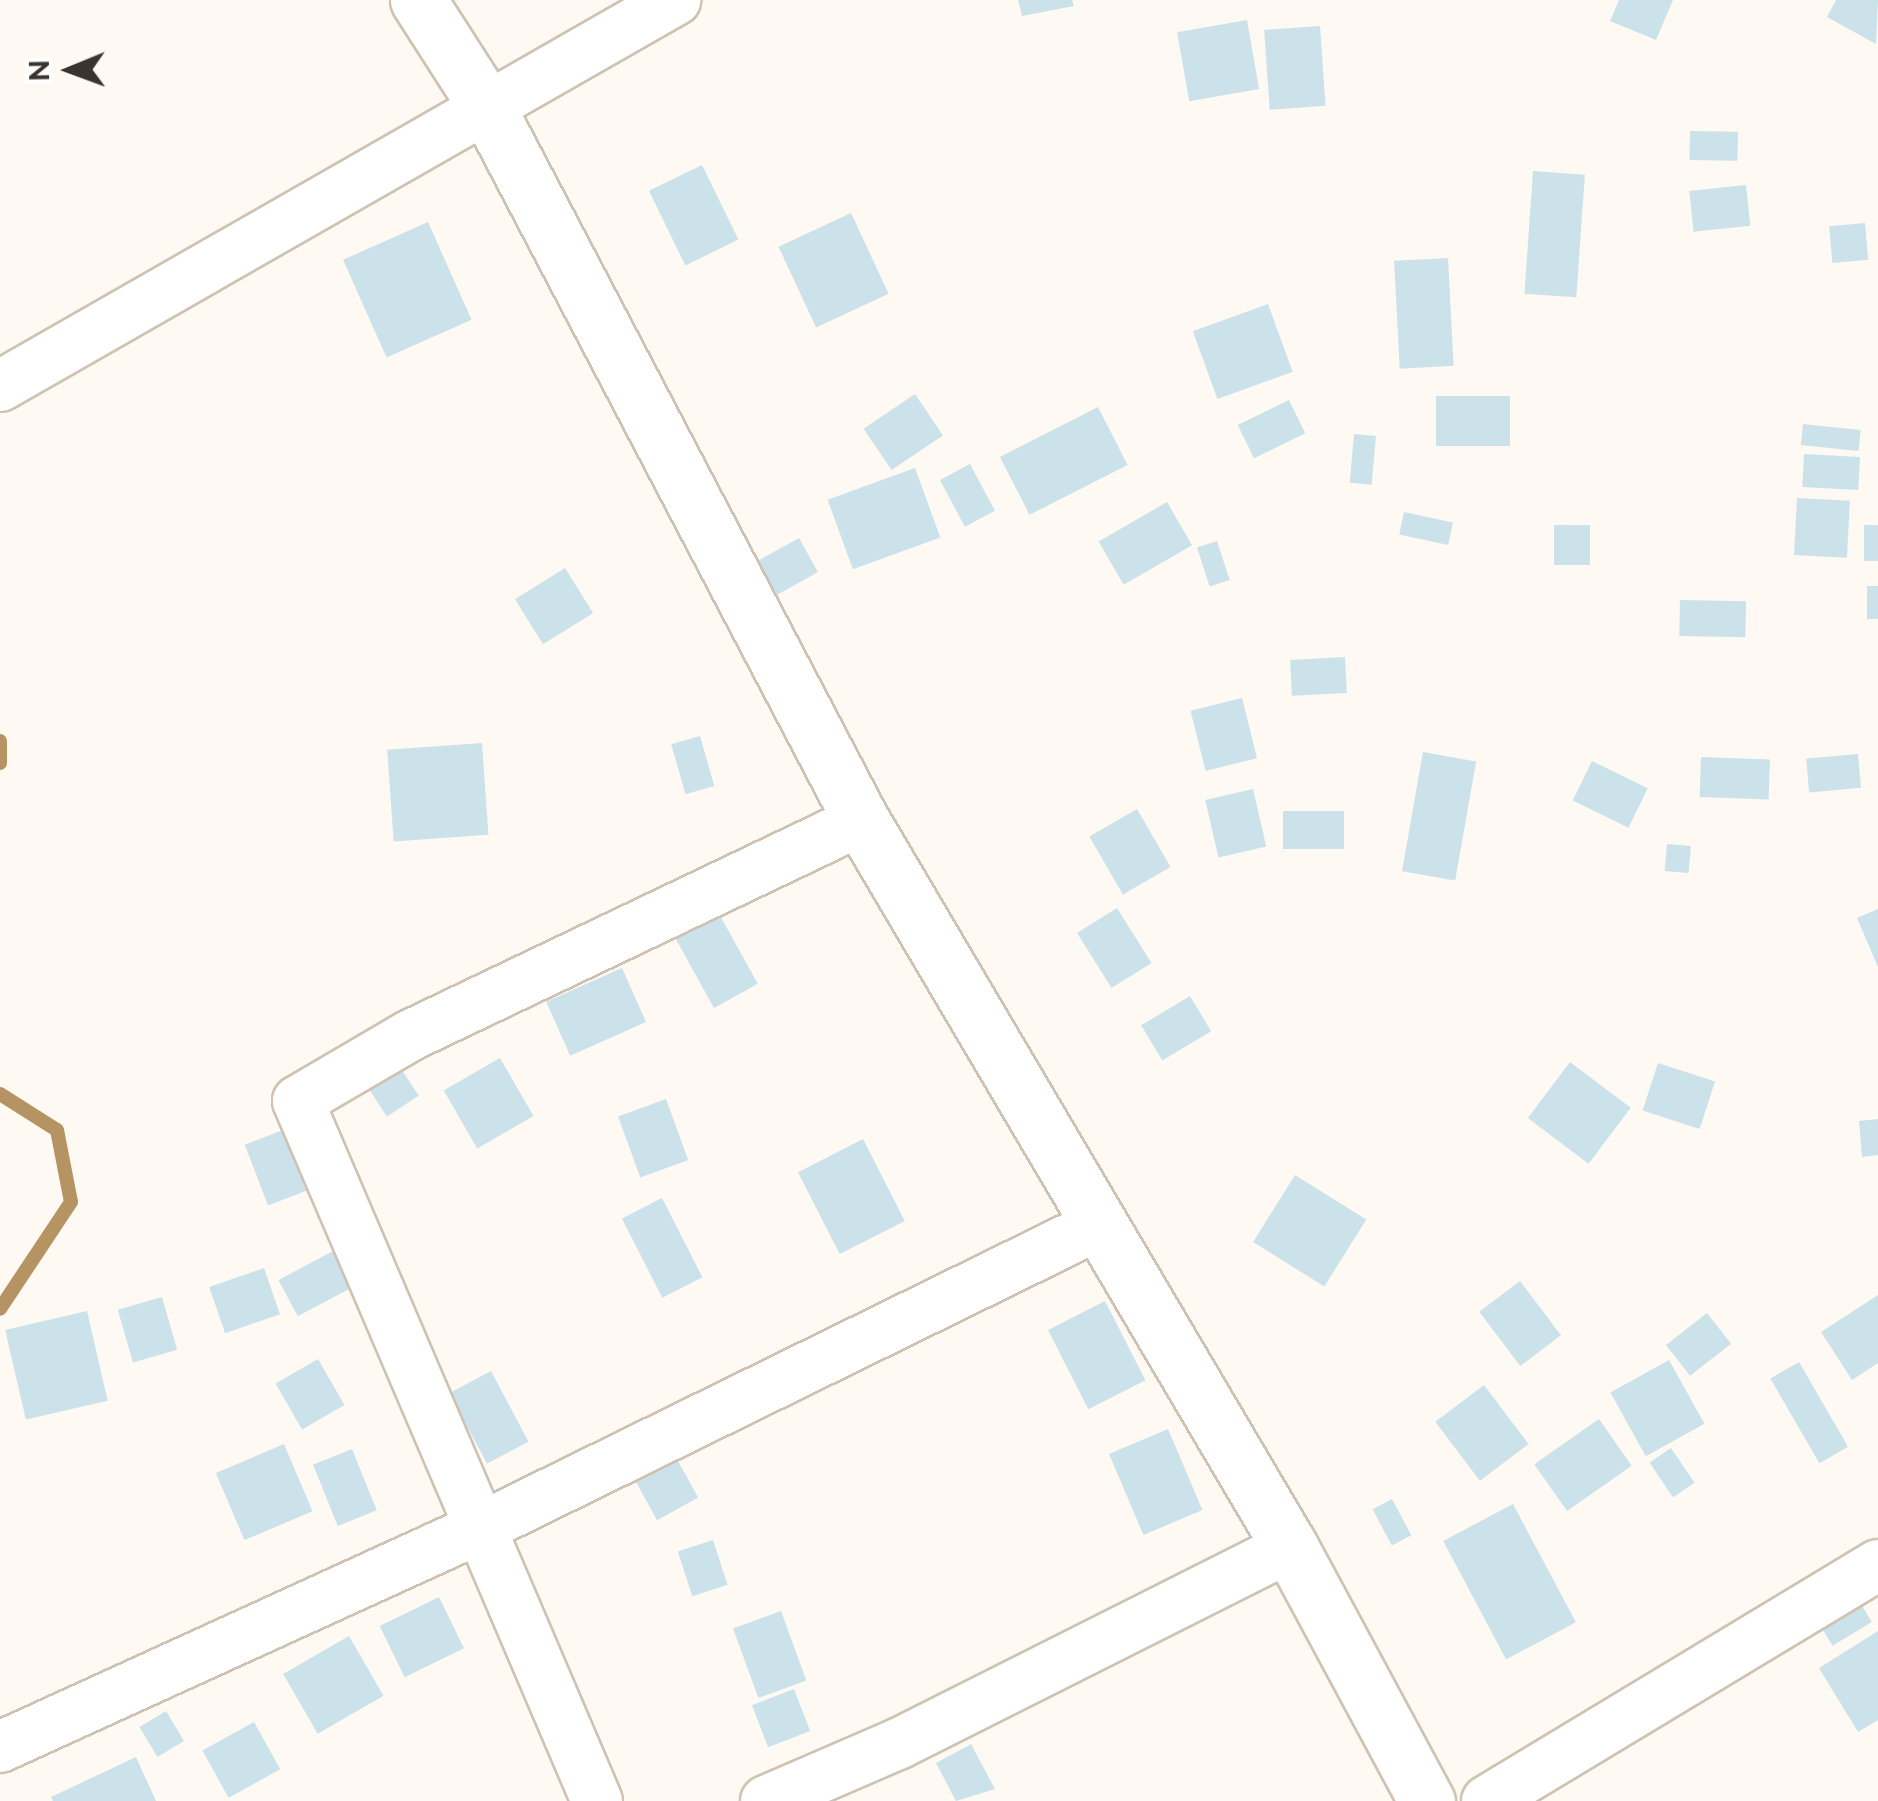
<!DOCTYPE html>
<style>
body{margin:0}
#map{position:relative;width:1878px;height:1801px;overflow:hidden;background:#fef9f2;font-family:Raleway,sans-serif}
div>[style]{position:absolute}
.stream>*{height:14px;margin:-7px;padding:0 7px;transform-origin:7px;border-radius:7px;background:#b69363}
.building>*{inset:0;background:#cbe2ea;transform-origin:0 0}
.roads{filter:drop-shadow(2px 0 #cfc2b2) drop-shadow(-2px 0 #cfc2b2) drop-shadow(0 2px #cfc2b2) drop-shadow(0 -2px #cfc2b2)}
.street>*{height:50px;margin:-25px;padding:0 25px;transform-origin:25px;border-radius:25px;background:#fff}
.secondary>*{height:55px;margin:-27.5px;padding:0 27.5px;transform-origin:27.5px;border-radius:27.5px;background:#fff}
span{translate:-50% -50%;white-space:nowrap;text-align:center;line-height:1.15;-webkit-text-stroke:8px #fff;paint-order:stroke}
.north{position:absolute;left:20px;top:20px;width:100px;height:100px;-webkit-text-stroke:8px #fff;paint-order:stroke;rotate:269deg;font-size:28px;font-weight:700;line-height:40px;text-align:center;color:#39342d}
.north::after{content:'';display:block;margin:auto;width:35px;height:45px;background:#39342d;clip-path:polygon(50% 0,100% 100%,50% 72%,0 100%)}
</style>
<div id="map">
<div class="stream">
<i style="left:0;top:741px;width:22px;rotate:90deg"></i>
<i style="left:0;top:1094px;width:67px;rotate:32.3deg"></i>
<i style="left:57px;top:1130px;width:73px;rotate:79deg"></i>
<i style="left:71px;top:1202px;width:128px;rotate:123.6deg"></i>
</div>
<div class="building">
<i style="clip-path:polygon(1018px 0,1072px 0,1074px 6px,1022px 16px)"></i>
<i style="clip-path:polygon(1619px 0,1673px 0,1656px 40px,1610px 21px)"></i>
<i style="clip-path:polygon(1836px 0,1878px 0,1876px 44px,1827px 17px)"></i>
<i style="left:1247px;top:20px;width:70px;height:71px;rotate:80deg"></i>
<i style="left:1320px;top:26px;width:80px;height:56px;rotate:86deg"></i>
<i style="left:1690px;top:131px;width:48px;height:29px;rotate:1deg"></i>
<i style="left:702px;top:165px;width:83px;height:59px;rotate:64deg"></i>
<i style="left:1533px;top:171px;width:52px;height:123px;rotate:4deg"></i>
<i style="left:1746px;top:185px;width:41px;height:57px;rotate:84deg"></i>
<i style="left:851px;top:213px;width:89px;height:80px;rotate:65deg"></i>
<i style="left:428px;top:222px;width:107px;height:93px;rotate:66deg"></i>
<i style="left:1865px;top:223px;width:37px;height:36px;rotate:85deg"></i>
<i style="left:1448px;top:258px;width:108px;height:54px;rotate:87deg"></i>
<i style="left:1268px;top:304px;width:72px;height:80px;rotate:70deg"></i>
<i style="left:915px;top:394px;width:50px;height:62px;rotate:56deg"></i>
<i style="left:1436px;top:396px;width:74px;height:50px"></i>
<i style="left:1289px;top:400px;width:37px;height:57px;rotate:64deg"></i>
<i style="left:1098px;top:407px;width:65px;height:110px;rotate:63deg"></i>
<i style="left:1803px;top:424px;width:58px;height:21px;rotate:6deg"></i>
<i style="left:1354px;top:434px;width:22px;height:49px;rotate:5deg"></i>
<i style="left:1804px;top:454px;width:56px;height:33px;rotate:3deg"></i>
<i style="left:970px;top:464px;width:53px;height:34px;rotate:62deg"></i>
<i style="left:915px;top:468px;width:74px;height:93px;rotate:70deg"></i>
<i style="left:1797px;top:498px;width:53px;height:57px;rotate:3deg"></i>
<i style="left:1167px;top:502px;width:50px;height:79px;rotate:60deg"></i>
<i style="left:1404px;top:512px;width:50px;height:23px;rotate:12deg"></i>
<i style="left:1554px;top:525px;width:36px;height:40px"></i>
<i style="left:1878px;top:525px;width:36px;height:14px;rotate:90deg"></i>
<i style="left:799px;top:538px;width:39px;height:47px;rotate:61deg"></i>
<i style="left:1217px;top:541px;width:41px;height:21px;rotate:72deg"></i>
<i style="left:565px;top:568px;width:53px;height:59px;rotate:58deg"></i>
<i style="left:1878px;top:586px;width:33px;height:11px;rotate:90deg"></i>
<i style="left:1680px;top:600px;width:66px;height:36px;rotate:1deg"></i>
<i style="left:1345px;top:657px;width:36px;height:55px;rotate:87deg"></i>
<i style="left:1242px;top:698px;width:62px;height:53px;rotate:76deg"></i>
<i style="left:700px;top:736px;width:52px;height:30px;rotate:74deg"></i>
<i style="left:482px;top:743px;width:92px;height:95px;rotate:86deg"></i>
<i style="left:1423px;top:752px;width:54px;height:121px;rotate:10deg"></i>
<i style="left:1858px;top:754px;width:34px;height:52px;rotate:85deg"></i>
<i style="left:1701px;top:757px;width:69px;height:40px;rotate:2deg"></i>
<i style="left:1592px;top:761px;width:62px;height:44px;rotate:26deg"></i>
<i style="left:1253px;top:789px;width:59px;height:49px;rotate:77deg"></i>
<i style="left:1137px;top:809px;width:67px;height:55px;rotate:60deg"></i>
<i style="left:1283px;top:811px;width:61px;height:38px"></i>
<i style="left:1667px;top:844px;width:24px;height:27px;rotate:5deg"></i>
<i style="left:1117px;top:908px;width:65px;height:47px;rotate:58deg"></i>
<i style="clip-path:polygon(1878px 909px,1878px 967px,1857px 918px)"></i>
<i style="left:718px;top:912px;width:82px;height:50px;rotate:61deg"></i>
<i style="left:622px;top:968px;width:59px;height:83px;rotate:66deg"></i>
<i style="left:1190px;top:996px;width:41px;height:57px;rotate:59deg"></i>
<i style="left:500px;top:1058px;width:67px;height:65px;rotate:60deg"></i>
<i style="left:1570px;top:1062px;width:76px;height:70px;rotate:37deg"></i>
<i style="left:1658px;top:1063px;width:60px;height:50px;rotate:18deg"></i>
<i style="left:398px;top:1064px;width:38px;height:38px;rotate:57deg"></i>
<i style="left:666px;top:1099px;width:65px;height:51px;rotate:70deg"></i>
<i style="clip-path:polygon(1878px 1119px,1878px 1155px,1862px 1157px,1859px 1121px)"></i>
<i style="left:283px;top:1130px;width:65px;height:41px;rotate:69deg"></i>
<i style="left:863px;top:1139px;width:92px;height:73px;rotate:63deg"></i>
<i style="left:1295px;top:1175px;width:84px;height:79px;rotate:32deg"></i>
<i style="left:662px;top:1198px;width:89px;height:45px;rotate:63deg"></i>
<i style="left:335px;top:1250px;width:41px;height:64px;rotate:62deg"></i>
<i style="left:264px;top:1268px;width:49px;height:58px;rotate:71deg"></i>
<i style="left:1520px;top:1281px;width:68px;height:51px;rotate:53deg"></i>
<i style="clip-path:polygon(1878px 1295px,1878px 1363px,1852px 1380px,1821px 1332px)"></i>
<i style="left:162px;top:1297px;width:55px;height:46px;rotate:74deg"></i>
<i style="left:1105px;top:1301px;width:89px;height:64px;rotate:63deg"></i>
<i style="left:87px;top:1311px;width:92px;height:84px;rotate:77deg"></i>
<i style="left:1707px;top:1313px;width:39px;height:52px;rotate:52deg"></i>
<i style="left:318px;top:1359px;width:53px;height:49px;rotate:60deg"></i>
<i style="left:1669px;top:1360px;width:73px;height:67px;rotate:61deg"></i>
<i style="left:1799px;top:1362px;width:98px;height:33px;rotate:60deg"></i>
<i style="left:491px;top:1371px;width:80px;height:47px;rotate:62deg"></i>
<i style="left:1484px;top:1385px;width:74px;height:61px;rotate:53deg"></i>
<i style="left:1599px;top:1419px;width:57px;height:79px;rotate:55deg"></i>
<i style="left:1168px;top:1429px;width:88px;height:64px;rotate:67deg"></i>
<i style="left:284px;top:1444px;width:73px;height:74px;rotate:67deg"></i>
<i style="left:1671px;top:1448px;width:42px;height:26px;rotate:56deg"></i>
<i style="left:352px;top:1449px;width:66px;height:42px;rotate:68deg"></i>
<i style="left:673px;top:1452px;width:52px;height:47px;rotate:61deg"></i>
<i style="left:1392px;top:1499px;width:41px;height:22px;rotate:62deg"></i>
<i style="left:1513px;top:1504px;width:134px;height:79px;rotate:62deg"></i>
<i style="left:713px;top:1540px;width:47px;height:37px;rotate:72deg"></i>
<i style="left:439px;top:1597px;width:57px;height:66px;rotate:64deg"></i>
<i style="left:1861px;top:1604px;width:21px;height:46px;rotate:59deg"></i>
<i style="left:781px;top:1611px;width:74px;height:51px;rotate:70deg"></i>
<i style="clip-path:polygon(1878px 1631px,1878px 1720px,1858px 1732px,1819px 1668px)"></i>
<i style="left:349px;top:1636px;width:69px;height:76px;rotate:60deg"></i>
<i style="left:794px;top:1689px;width:45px;height:45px;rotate:69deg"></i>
<i style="left:166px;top:1711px;width:35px;height:31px;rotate:59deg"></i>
<i style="left:254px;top:1722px;width:54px;height:59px;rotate:61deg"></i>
<i style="clip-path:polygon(971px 1744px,995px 1789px,956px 1801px,936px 1763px)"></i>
<i style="clip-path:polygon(136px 1757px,156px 1801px,53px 1801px,51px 1797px)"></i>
</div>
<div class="roads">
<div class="street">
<i style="left:0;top:386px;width:778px;rotate:-29.76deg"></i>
<i style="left:0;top:1747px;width:525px;rotate:-24.52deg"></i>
<i style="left:478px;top:1529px;width:688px;rotate:-26.12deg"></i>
<i style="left:597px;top:1801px;width:761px;rotate:-113.13deg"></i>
<i style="left:298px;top:1101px;width:131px;rotate:-30.3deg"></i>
<i style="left:411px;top:1035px;width:499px;rotate:-25.5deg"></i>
<i style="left:766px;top:1801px;width:144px;rotate:-23.4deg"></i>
<i style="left:898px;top:1744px;width:439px;rotate:-26.7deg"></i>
<i style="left:1487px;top:1801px;width:457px;rotate:-31.1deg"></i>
</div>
<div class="secondary">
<i style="left:418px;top:0;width:130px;rotate:57.3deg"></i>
<i style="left:488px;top:109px;width:803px;rotate:62.32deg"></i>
<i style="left:861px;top:820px;width:844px;rotate:59.46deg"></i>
<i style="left:1290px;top:1547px;width:289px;rotate:61.7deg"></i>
</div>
</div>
<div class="north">N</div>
</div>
